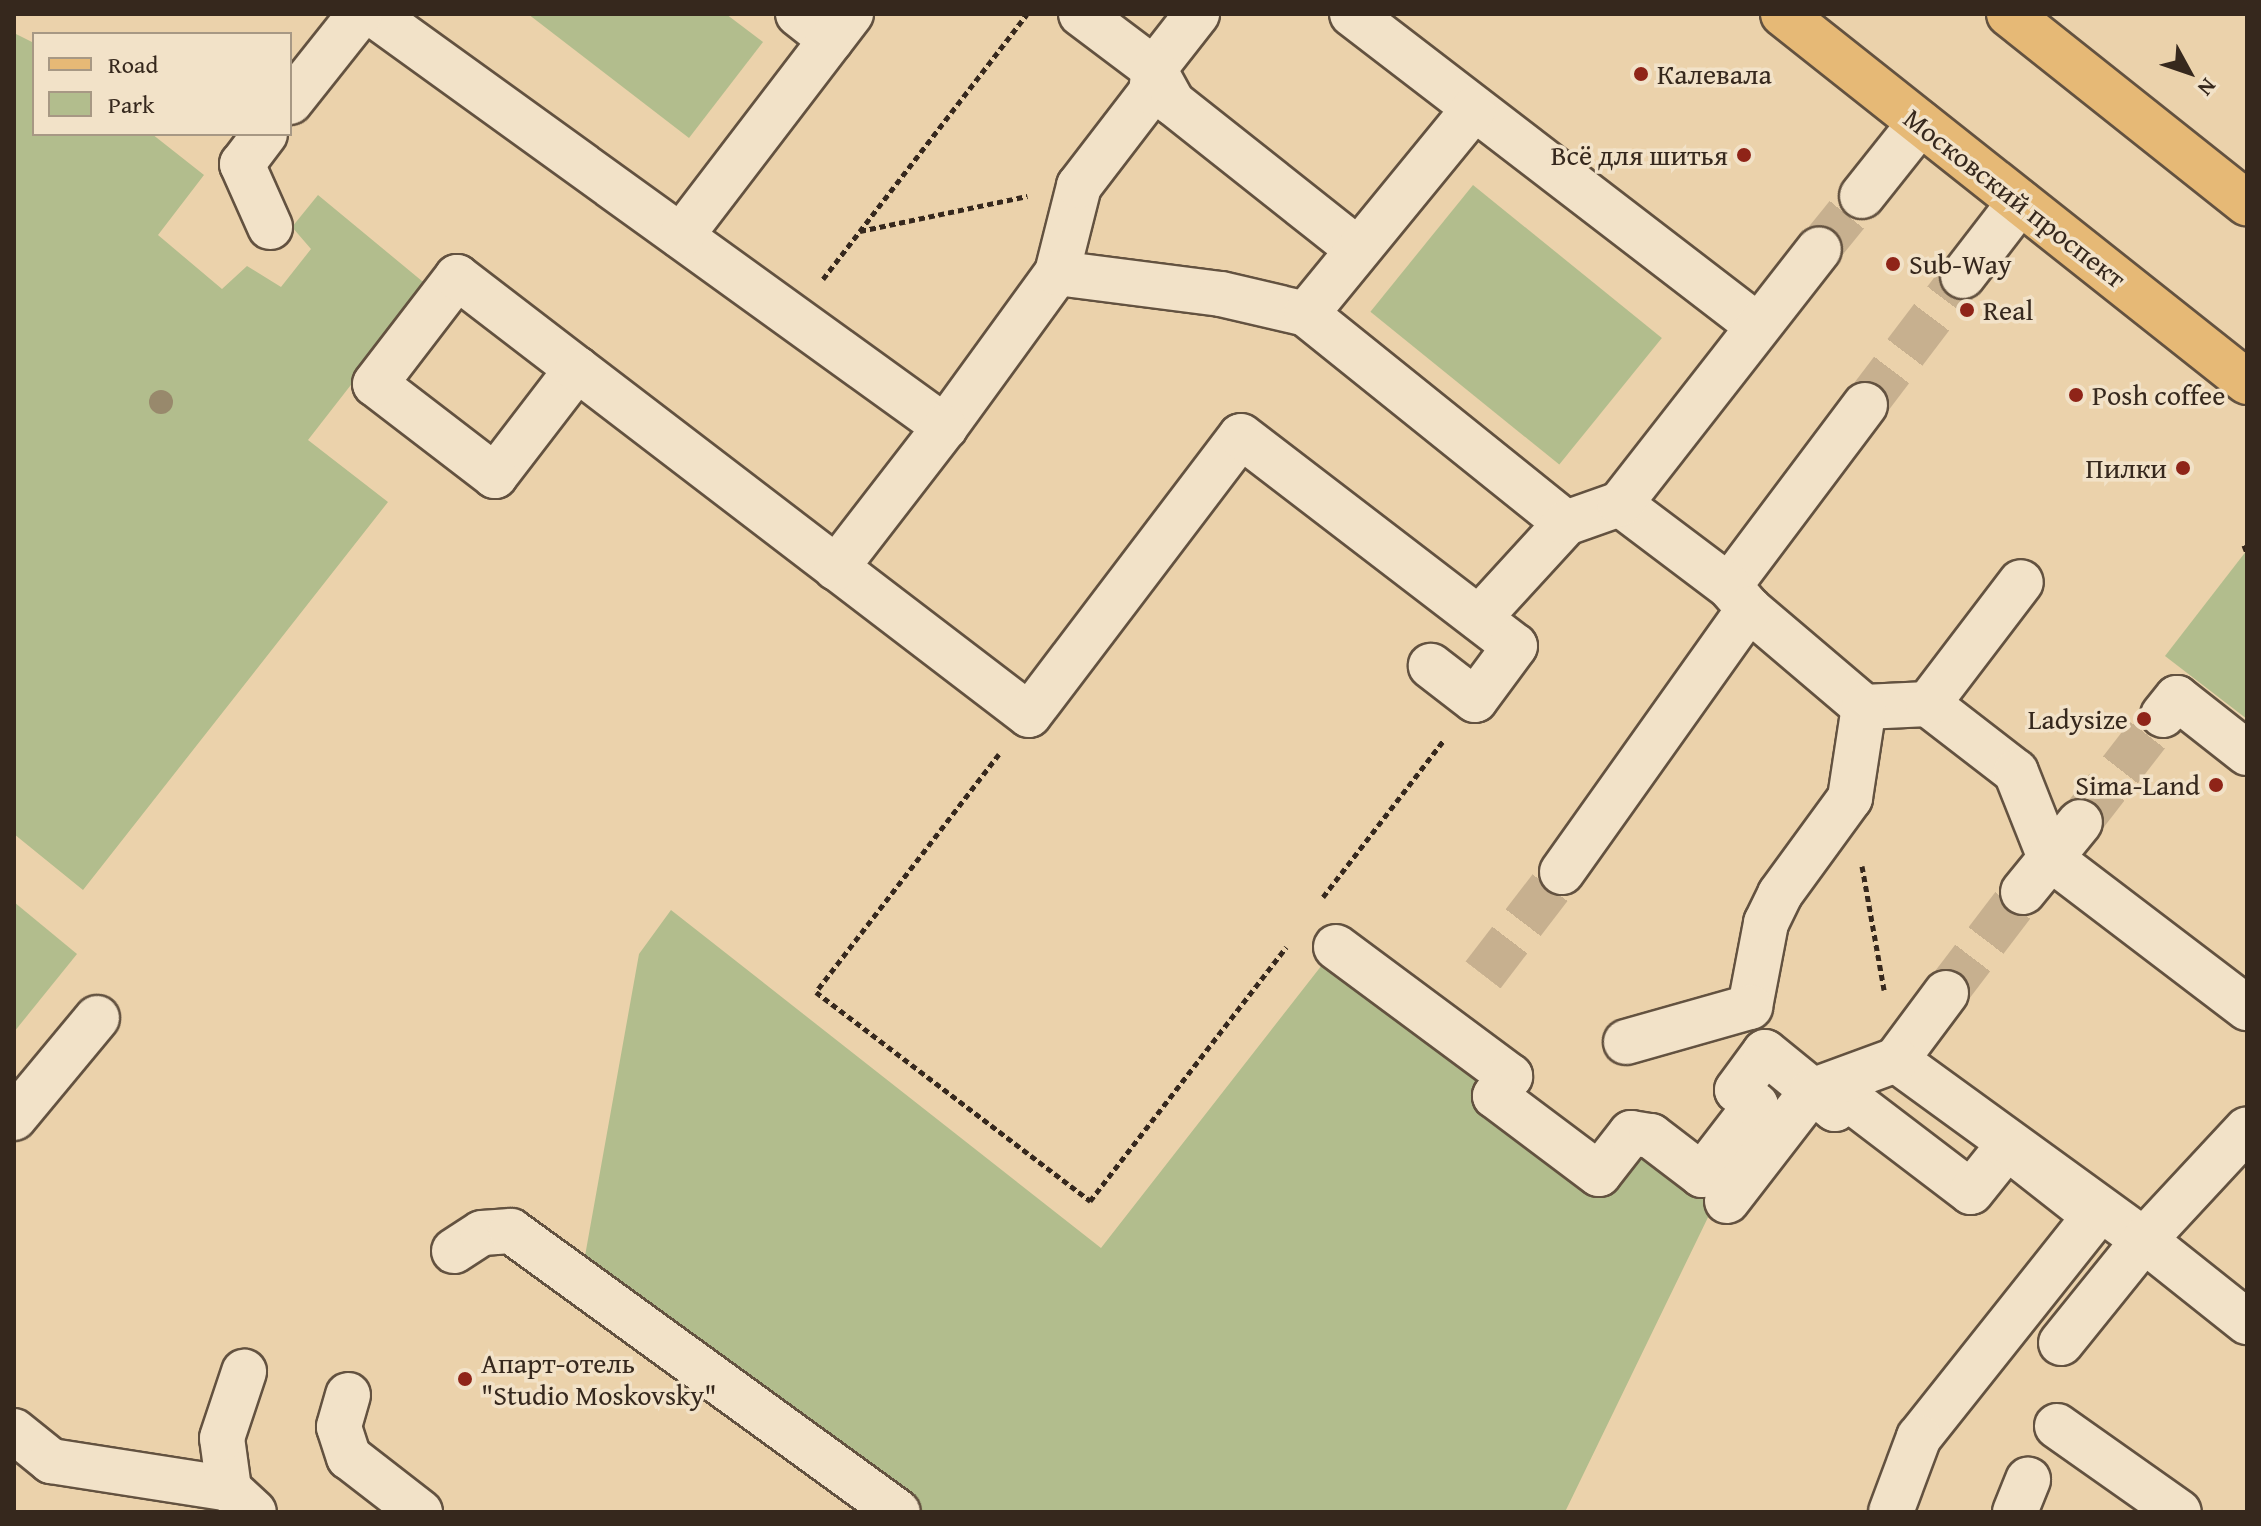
<!DOCTYPE html>
<meta charset="utf-8">
<style>
body{margin:0}
#map{position:relative;width:2261px;height:1526px;overflow:hidden;background:#ebd2ab;font-family:"Gentium Book Plus",serif}
div>[style]{position:absolute}
.green>*{inset:0;background:#b2bd8d;transform-origin:0 0}
.minor-tunnel>*{height:44px;margin-top:-22px;transform-origin:0;background:repeating-linear-gradient(90deg,#c7b08f 0 44px,transparent 0 66px)}
.path>*{height:5px;margin-top:-2.5px;transform-origin:0;background:repeating-linear-gradient(90deg,#36281d 0 6px,transparent 0 10px)}
.roads{filter:drop-shadow(2px 0 #635240) drop-shadow(-2px 0 #635240) drop-shadow(0 2px #635240) drop-shadow(0 -2px #635240)}
.minor>*{height:44px;margin:-22px;padding:0 22px;transform-origin:22px;border-radius:22px;background:#f2e2c8}
.major>*{height:44px;margin:-22px;padding:0 22px;transform-origin:22px;border-radius:22px;background:#e6b976}
.trees>*{width:24px;height:24px;margin:-12px;border-radius:50%;background:#98896c}
.dots>*{width:22px;height:22px;translate:-50% -50%;box-sizing:border-box;border:4px solid #f2e2c8;border-radius:50%}
span{translate:-50% -50%;white-space:nowrap;text-align:center;line-height:1.15;-webkit-text-stroke:7px #f2e2c8;paint-order:stroke}
.poi-label{font-size:28px;color:#36281d}
.left{translate:0 -50%;text-align:left}
.right{translate:-100% -50%;text-align:right}
.street-label{font-size:28px;color:#36281d}
.frame{position:absolute;inset:0;border:16px solid #36281d;pointer-events:none}
.legend{position:absolute;left:32px;top:32px;width:260px;height:104px;box-sizing:border-box;background:#f2e2c8;border:2px solid #a79884;margin:0;padding:10px 14px;list-style:none;font-size:24px;color:#36281d}
.legend li{display:flex;align-items:center;gap:16px;height:40px}
.legend b{width:40px;border:2px solid #a79884}
.north{position:absolute;left:2149px;top:32px;width:80px;height:80px;-webkit-text-stroke:6px #f2e2c8;paint-order:stroke;rotate:130deg;font-size:22px;font-weight:700;line-height:32px;text-align:center;color:#36281d}
.north::after{content:'';display:block;margin:auto;width:28px;height:36px;background:#36281d;clip-path:polygon(50% 0,100% 100%,50% 72%,0 100%)}
</style>
<div id="map">
<div class="green">
<i style="clip-path:polygon(528px 14px,726px 14px,763px 42px,689px 138px)"></i>
<i style="clip-path:polygon(14px 33px,34px 43px,34px 134px,152px 134px,204px 175px,158px 235px,222px 289px,247px 266px,281px 287px,311px 249px,292px 227px,318px 195px,428px 286px,308px 440px,388px 502px,83px 890px,14px 834px)"></i>
<i style="left:1473px;top:185px;width:243px;height:163px;rotate:39deg"></i>
<i style="clip-path:polygon(2247px 550px,2247px 719px,2165px 656px)"></i>
<i style="clip-path:polygon(14px 902px,77px 954px,14px 1032px)"></i>
<i style="clip-path:polygon(671px 910px,1101px 1248px,1336px 947px,1599px 1174px,1631px 1133px,1714px 1205px,1565px 1512px,865px 1512px,891px 1477px,585px 1256px,639px 954px)"></i>
</div>
<div class="minor-tunnel">
<i style="left:1819px;top:249px;width:68px;rotate:-50.9deg"></i>
<i style="left:1865px;top:405px;width:162px;rotate:-52.8deg"></i>
<i style="left:2080px;top:822px;width:135px;rotate:-52.2deg"></i>
<i style="left:1483px;top:975px;width:130px;rotate:-52.5deg"></i>
<i style="left:1946px;top:993px;width:127px;rotate:-52.7deg"></i>
</div>
<div class="path">
<i style="left:860px;top:231px;width:171px;rotate:-11.8deg"></i>
<i style="left:823px;top:279px;width:334px;rotate:-52.4deg"></i>
<i style="left:2244px;top:545px;width:9px;rotate:69deg"></i>
<i style="left:999px;top:754px;width:300px;rotate:127.6deg"></i>
<i style="left:816px;top:992px;width:345px;rotate:37.3deg"></i>
<i style="left:1090px;top:1201px;width:321px;rotate:-52.3deg"></i>
<i style="left:1862px;top:866px;width:126px;rotate:79.9deg"></i>
<i style="left:1323px;top:897px;width:198px;rotate:-52.4deg"></i>
</div>
<div class="roads">
<div class="minor">
<i style="left:373px;top:14px;width:706px;rotate:35.83deg"></i>
<i style="left:945px;top:427px;width:190px;rotate:-54deg"></i>
<i style="left:1057px;top:273px;width:90px;rotate:-75.8deg"></i>
<i style="left:1079px;top:186px;width:118px;rotate:-52.5deg"></i>
<i style="left:1151px;top:92px;width:23px;rotate:-83deg"></i>
<i style="left:1154px;top:69px;width:70px;rotate:-52deg"></i>
<i style="left:798px;top:14px;width:42px;rotate:38.2deg"></i>
<i style="left:1081px;top:14px;width:91px;rotate:37deg"></i>
<i style="left:1154px;top:69px;width:39px;rotate:61deg"></i>
<i style="left:1173px;top:103px;width:235px;rotate:38.4deg"></i>
<i style="left:1352px;top:14px;width:512px;rotate:37.54deg"></i>
<i style="left:290px;top:102px;width:112px;rotate:-51.5deg"></i>
<i style="left:265px;top:134px;width:38px;rotate:127deg"></i>
<i style="left:242px;top:164px;width:69px;rotate:66deg"></i>
<i style="left:1862px;top:196px;width:93px;rotate:-51.5deg"></i>
<i style="left:681px;top:236px;width:280px;rotate:-52.6deg"></i>
<i style="left:1057px;top:273px;width:165px;rotate:7.3deg"></i>
<i style="left:1221px;top:294px;width:87px;rotate:13.2deg"></i>
<i style="left:1306px;top:314px;width:334px;rotate:38.8deg"></i>
<i style="left:1963px;top:276px;width:93px;rotate:-52.4deg"></i>
<i style="left:1306px;top:314px;width:264px;rotate:-50.7deg"></i>
<i style="left:577px;top:369px;width:135px;rotate:127.5deg"></i>
<i style="left:495px;top:476px;width:151px;rotate:-142.5deg"></i>
<i style="left:375px;top:384px;width:135px;rotate:-52.5deg"></i>
<i style="left:457px;top:277px;width:151px;rotate:37.5deg"></i>
<i style="left:577px;top:369px;width:569px;rotate:37.43deg"></i>
<i style="left:1029px;top:715px;width:350px;rotate:-52.8deg"></i>
<i style="left:1241px;top:436px;width:345px;rotate:37.5deg"></i>
<i style="left:1515px;top:646px;width:67px;rotate:126.5deg"></i>
<i style="left:1475px;top:700px;width:56px;rotate:-142.3deg"></i>
<i style="left:1865px;top:405px;width:226px;rotate:126.9deg"></i>
<i style="left:1729px;top:586px;width:30px;rotate:49deg"></i>
<i style="left:1749px;top:609px;width:151px;rotate:40.4deg"></i>
<i style="left:1864px;top:707px;width:64px;rotate:-2.7deg"></i>
<i style="left:1928px;top:704px;width:111px;rotate:37.7deg"></i>
<i style="left:2016px;top:772px;width:92px;rotate:68.4deg"></i>
<i style="left:2050px;top:858px;width:248px;rotate:37.3deg"></i>
<i style="left:1620px;top:504px;width:136px;rotate:37deg"></i>
<i style="left:836px;top:568px;width:178px;rotate:-52.3deg"></i>
<i style="left:1479px;top:618px;width:129px;rotate:-47.5deg"></i>
<i style="left:1566px;top:523px;width:57px;rotate:-19.4deg"></i>
<i style="left:1620px;top:504px;width:323px;rotate:-52deg"></i>
<i style="left:1928px;top:704px;width:153px;rotate:-52.7deg"></i>
<i style="left:2163px;top:715px;width:22px;rotate:-51deg"></i>
<i style="left:2177px;top:698px;width:89px;rotate:38.2deg"></i>
<i style="left:1562px;top:872px;width:323px;rotate:-54.6deg"></i>
<i style="left:2023px;top:892px;width:90px;rotate:-50.8deg"></i>
<i style="left:1336px;top:947px;width:217px;rotate:36.6deg"></i>
<i style="left:1510px;top:1076px;width:25px;rotate:127deg"></i>
<i style="left:1495px;top:1096px;width:130px;rotate:36.9deg"></i>
<i style="left:1599px;top:1174px;width:52px;rotate:-52deg"></i>
<i style="left:1631px;top:1133px;width:20px;rotate:9deg"></i>
<i style="left:1651px;top:1136px;width:64px;rotate:37.4deg"></i>
<i style="left:1702px;top:1175px;width:88px;rotate:-52.4deg"></i>
<i style="left:1756px;top:1105px;width:24px;rotate:-142deg"></i>
<i style="left:1737px;top:1090px;width:47px;rotate:-53.6deg"></i>
<i style="left:1765px;top:1052px;width:90px;rotate:39.2deg"></i>
<i style="left:1835px;top:1109px;width:16px;rotate:-52deg"></i>
<i style="left:1845px;top:1096px;width:158px;rotate:37.3deg"></i>
<i style="left:1971px;top:1192px;width:58px;rotate:-51.3deg"></i>
<i style="left:2007px;top:1147px;width:112px;rotate:38.1deg"></i>
<i style="left:2095px;top:1216px;width:283px;rotate:128.5deg"></i>
<i style="left:1919px;top:1437px;width:80px;rotate:110.5deg"></i>
<i style="left:1946px;top:993px;width:84px;rotate:126.7deg"></i>
<i style="left:1896px;top:1060px;width:306px;rotate:36deg"></i>
<i style="left:2144px;top:1240px;width:132px;rotate:38.5deg"></i>
<i style="left:1750px;top:1007px;width:86px;rotate:-79.2deg"></i>
<i style="left:1766px;top:923px;width:32px;rotate:-64deg"></i>
<i style="left:1780px;top:894px;width:119px;rotate:-53.9deg"></i>
<i style="left:1850px;top:798px;width:92px;rotate:-81.3deg"></i>
<i style="left:1626px;top:1042px;width:129px;rotate:-15.8deg"></i>
<i style="left:14px;top:1118px;width:130px;rotate:-50.3deg"></i>
<i style="left:1727px;top:1201px;width:139px;rotate:-52.3deg"></i>
<i style="left:1812px;top:1091px;width:90px;rotate:-20.3deg"></i>
<i style="left:454px;top:1251px;width:33px;rotate:-33deg"></i>
<i style="left:482px;top:1233px;width:29px;rotate:-4deg"></i>
<i style="left:511px;top:1231px;width:478px;rotate:36deg"></i>
<i style="left:2061px;top:1343px;width:132px;rotate:-51.1deg"></i>
<i style="left:2144px;top:1240px;width:151px;rotate:-47.1deg"></i>
<i style="left:348px;top:1395px;width:33px;rotate:106deg"></i>
<i style="left:339px;top:1427px;width:32px;rotate:72deg"></i>
<i style="left:349px;top:1457px;width:90px;rotate:37.8deg"></i>
<i style="left:2057px;top:1426px;width:149px;rotate:35.2deg"></i>
<i style="left:14px;top:1431px;width:48px;rotate:39deg"></i>
<i style="left:51px;top:1461px;width:180px;rotate:8.9deg"></i>
<i style="left:229px;top:1489px;width:34px;rotate:43deg"></i>
<i style="left:229px;top:1489px;width:51px;rotate:-97.8deg"></i>
<i style="left:222px;top:1438px;width:70px;rotate:-71.6deg"></i>
<i style="left:2015px;top:1512px;width:35px;rotate:-68deg"></i>
</div>
<div class="major">
<i style="left:1783px;top:14px;width:592px;rotate:38.42deg"></i>
<i style="left:2009px;top:14px;width:304px;rotate:38.5deg"></i>
</div>
</div>
<div class="trees">
<i style="left:161px;top:402px"></i>
</div>
<div class="dots">
<i style="left:1641px;top:74px;background:#8f2418"></i>
<i style="left:1744px;top:155px;background:#8f2418"></i>
<i style="left:1893px;top:264px;background:#8f2418"></i>
<i style="left:1967px;top:310px;background:#8f2418"></i>
<i style="left:2076px;top:395px;background:#8f2418"></i>
<i style="left:2183px;top:468px;background:#8f2418"></i>
<i style="left:2144px;top:719px;background:#8f2418"></i>
<i style="left:2216px;top:785px;background:#8f2418"></i>
<i style="left:465px;top:1379px;background:#8f2418"></i>
</div>
<div class="poi-label">
<span class="left" style="left:1657px;top:74px">Калевала</span>
<span class="right" style="left:1728px;top:155px">Всё для шитья</span>
<span class="left" style="left:1909px;top:264px">Sub-Way</span>
<span class="left" style="left:1983px;top:310px">Real</span>
<span class="left" style="left:2092px;top:395px">Posh coffee</span>
<span class="right" style="left:2167px;top:468px">Пилки</span>
<span class="right" style="left:2128px;top:719px">Ladysize</span>
<span class="right" style="left:2200px;top:785px">Sima-Land</span>
<span class="left" style="left:481px;top:1379px">Апарт-отель<br>"Studio Moskovsky"</span>
</div>
<div class="street-label">
<span style="left:2015px;top:198px;rotate:38deg">Московский проспект</span>
</div>
<div class="frame"></div>
<ul class="legend">
<li><b style="height:10px;background:#e6b976"></b>Road</li>
<li><b style="height:22px;background:#b2bd8d"></b>Park</li>
</ul>
<div class="north">N</div>
</div>
